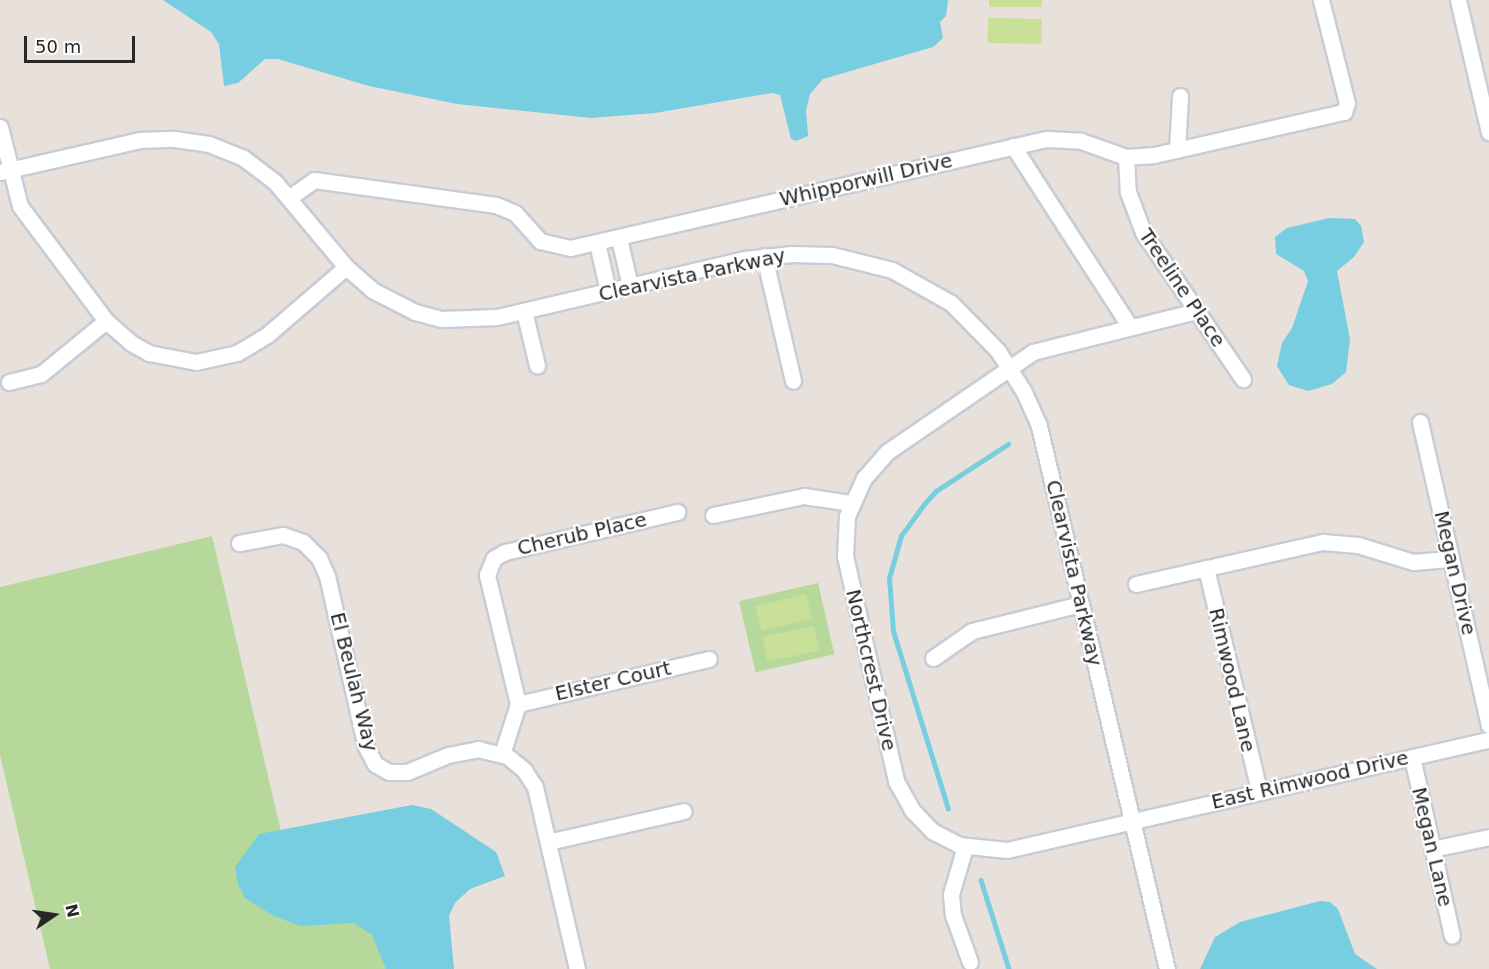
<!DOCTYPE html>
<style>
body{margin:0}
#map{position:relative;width:1489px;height:969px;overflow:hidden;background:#e8e0da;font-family:"DejaVu Sans",sans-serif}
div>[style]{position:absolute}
.green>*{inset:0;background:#b6d99b;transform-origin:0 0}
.pitch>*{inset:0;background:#c8e098;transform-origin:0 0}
.water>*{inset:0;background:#76cee0}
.stream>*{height:4.5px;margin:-2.25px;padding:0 2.25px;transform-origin:2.25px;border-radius:2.25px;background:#76cee0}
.roads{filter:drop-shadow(2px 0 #c8ccd7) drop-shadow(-2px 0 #c8ccd7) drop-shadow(0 2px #c8ccd7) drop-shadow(0 -2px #c8ccd7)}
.street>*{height:15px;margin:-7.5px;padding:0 7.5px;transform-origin:7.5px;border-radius:7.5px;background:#fff}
span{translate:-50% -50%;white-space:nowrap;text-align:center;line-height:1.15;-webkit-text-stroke:4.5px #fff;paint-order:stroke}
.street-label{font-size:20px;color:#272727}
.north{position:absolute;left:24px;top:885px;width:60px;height:60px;-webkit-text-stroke:4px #fff;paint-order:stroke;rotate:77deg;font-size:16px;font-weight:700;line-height:24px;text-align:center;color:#272727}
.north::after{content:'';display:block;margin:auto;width:21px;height:27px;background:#272727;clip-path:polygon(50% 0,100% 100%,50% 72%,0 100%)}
.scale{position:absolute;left:24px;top:36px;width:111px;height:27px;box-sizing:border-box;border:3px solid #272727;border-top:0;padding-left:8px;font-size:18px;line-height:21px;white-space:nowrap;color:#272727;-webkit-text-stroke:4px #fff;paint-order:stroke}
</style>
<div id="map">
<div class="green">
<i style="clip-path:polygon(212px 536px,283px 840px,407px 969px,50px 969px,0 755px,0 587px)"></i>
<i style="left:818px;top:583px;width:73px;height:81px;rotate:77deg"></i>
</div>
<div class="pitch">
<i style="left:989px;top:0;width:53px;height:7px"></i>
<i style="left:988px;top:18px;width:54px;height:25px;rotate:1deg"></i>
<i style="left:806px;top:594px;width:25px;height:52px;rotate:76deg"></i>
<i style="left:814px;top:626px;width:25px;height:53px;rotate:78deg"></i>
</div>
<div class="water">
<i style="clip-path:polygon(163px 0,948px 0,946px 16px,940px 22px,943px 38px,933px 47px,823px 79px,810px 94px,806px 110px,808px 136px,796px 141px,791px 139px,780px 95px,772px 93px,655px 113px,591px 118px,457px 104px,369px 86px,278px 59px,265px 59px,238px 83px,224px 86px,219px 44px,211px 32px)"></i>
<i style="clip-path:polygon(1329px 218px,1355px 219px,1361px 226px,1364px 242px,1354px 257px,1337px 271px,1350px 339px,1346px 372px,1332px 384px,1308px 391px,1289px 385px,1277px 366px,1282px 343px,1292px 328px,1308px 281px,1304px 271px,1276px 254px,1275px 237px,1287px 228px)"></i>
<i style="clip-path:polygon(412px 805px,431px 809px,496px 852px,505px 876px,470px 889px,455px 903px,449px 916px,454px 969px,386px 969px,372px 935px,354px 923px,300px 926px,272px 915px,245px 898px,238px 884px,235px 867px,259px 834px)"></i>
<i style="clip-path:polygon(1320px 901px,1330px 902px,1338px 909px,1355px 954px,1377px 969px,1200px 969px,1215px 937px,1240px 922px)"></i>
</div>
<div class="stream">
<i style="left:948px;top:809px;width:186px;rotate:-107.2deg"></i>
<i style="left:893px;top:631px;width:53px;rotate:-94.3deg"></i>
<i style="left:889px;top:578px;width:44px;rotate:-74.1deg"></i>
<i style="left:901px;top:536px;width:39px;rotate:-54deg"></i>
<i style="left:924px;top:504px;width:18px;rotate:-47deg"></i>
<i style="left:936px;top:491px;width:86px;rotate:-33.1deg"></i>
<i style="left:981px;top:880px;width:93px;rotate:72.5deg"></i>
</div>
<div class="roads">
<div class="street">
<i style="left:1458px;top:0;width:136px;rotate:76.8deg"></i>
<i style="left:0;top:127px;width:81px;rotate:75.8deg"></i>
<i style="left:20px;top:206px;width:144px;rotate:53.2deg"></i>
<i style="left:106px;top:321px;width:33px;rotate:41deg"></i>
<i style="left:131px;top:343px;width:21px;rotate:29deg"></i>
<i style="left:149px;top:353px;width:48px;rotate:10.8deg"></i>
<i style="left:196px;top:362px;width:42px;rotate:-12.4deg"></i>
<i style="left:237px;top:353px;width:35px;rotate:-31deg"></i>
<i style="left:267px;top:335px;width:104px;rotate:-40.7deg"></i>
<i style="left:1013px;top:146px;width:216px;rotate:57.1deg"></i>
<i style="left:1177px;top:150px;width:54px;rotate:-86.8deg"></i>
<i style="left:1126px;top:157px;width:35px;rotate:87deg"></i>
<i style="left:1128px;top:192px;width:43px;rotate:69.4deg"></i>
<i style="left:1143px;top:232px;width:178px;rotate:55.8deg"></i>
<i style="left:0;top:172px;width:144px;rotate:-12.9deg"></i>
<i style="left:140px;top:140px;width:34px;rotate:-2deg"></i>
<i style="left:174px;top:139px;width:35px;rotate:8deg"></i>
<i style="left:209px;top:144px;width:35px;rotate:22deg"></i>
<i style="left:242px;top:157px;width:41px;rotate:37.1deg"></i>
<i style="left:275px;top:182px;width:111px;rotate:50.1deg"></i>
<i style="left:346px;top:267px;width:35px;rotate:41deg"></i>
<i style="left:372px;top:290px;width:48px;rotate:27.1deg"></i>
<i style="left:415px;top:312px;width:28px;rotate:15deg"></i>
<i style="left:442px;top:319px;width:55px;rotate:-2.1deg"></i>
<i style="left:497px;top:317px;width:255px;rotate:-13.2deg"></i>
<i style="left:745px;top:259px;width:47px;rotate:-6.1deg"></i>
<i style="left:792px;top:254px;width:40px;rotate:1.4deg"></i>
<i style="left:832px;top:255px;width:62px;rotate:14deg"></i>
<i style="left:892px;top:270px;width:68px;rotate:29.2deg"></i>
<i style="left:951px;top:303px;width:67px;rotate:45.6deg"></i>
<i style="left:998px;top:351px;width:49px;rotate:57.6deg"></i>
<i style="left:1024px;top:392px;width:37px;rotate:66deg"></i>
<i style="left:1039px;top:426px;width:558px;rotate:76.74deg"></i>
<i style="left:290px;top:197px;width:29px;rotate:-35deg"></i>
<i style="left:314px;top:180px;width:184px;rotate:7.8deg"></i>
<i style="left:496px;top:205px;width:21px;rotate:23deg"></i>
<i style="left:515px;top:213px;width:38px;rotate:48deg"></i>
<i style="left:540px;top:241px;width:31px;rotate:13deg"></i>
<i style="left:570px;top:248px;width:489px;rotate:-12.9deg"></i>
<i style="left:1047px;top:139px;width:34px;rotate:3deg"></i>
<i style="left:1081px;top:141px;width:48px;rotate:19.6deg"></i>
<i style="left:1126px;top:157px;width:28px;rotate:-4deg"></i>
<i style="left:1154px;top:155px;width:195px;rotate:-12.8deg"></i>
<i style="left:1344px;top:112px;width:9px;rotate:-72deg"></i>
<i style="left:1347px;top:103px;width:106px;rotate:-104.2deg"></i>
<i style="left:619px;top:238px;width:49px;rotate:77.1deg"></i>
<i style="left:597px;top:243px;width:49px;rotate:77.1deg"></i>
<i style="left:764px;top:256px;width:128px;rotate:76.9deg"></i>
<i style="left:524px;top:311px;width:56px;rotate:76.5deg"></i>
<i style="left:1196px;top:311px;width:168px;rotate:165.9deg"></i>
<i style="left:1033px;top:352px;width:177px;rotate:145.6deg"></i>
<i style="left:887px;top:452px;width:35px;rotate:131deg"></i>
<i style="left:864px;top:478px;width:42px;rotate:114.1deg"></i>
<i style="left:847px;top:516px;width:40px;rotate:92.9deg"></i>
<i style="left:845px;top:556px;width:231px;rotate:77.2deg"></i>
<i style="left:896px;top:781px;width:33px;rotate:61deg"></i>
<i style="left:912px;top:810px;width:29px;rotate:46deg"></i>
<i style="left:932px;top:831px;width:30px;rotate:27deg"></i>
<i style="left:959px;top:845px;width:48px;rotate:5.9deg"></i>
<i style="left:1007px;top:850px;width:494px;rotate:-12.9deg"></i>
<i style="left:9px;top:382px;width:33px;rotate:-14deg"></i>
<i style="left:41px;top:374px;width:84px;rotate:-39.2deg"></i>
<i style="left:1420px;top:422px;width:311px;rotate:77.2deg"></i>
<i style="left:713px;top:515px;width:93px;rotate:-11.8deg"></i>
<i style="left:804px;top:496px;width:48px;rotate:8.5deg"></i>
<i style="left:239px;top:543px;width:45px;rotate:-10.3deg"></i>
<i style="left:283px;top:535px;width:21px;rotate:19deg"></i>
<i style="left:303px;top:542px;width:23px;rotate:45deg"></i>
<i style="left:319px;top:558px;width:20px;rotate:66deg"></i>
<i style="left:327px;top:576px;width:175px;rotate:77.2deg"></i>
<i style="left:366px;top:747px;width:19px;rotate:62deg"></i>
<i style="left:375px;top:764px;width:16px;rotate:30deg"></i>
<i style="left:389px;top:772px;width:18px"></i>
<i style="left:407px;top:772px;width:44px;rotate:-22.5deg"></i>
<i style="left:448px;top:755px;width:31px;rotate:-11deg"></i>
<i style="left:478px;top:749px;width:30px;rotate:14deg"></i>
<i style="left:507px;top:756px;width:22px;rotate:39deg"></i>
<i style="left:524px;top:770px;width:20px;rotate:57deg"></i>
<i style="left:535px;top:787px;width:187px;rotate:77deg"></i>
<i style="left:1206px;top:568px;width:229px;rotate:76.6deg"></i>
<i style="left:1136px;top:584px;width:192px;rotate:-12.7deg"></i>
<i style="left:1323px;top:542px;width:35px;rotate:5deg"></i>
<i style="left:1358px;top:545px;width:58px;rotate:17.2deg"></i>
<i style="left:1413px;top:562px;width:38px;rotate:-5deg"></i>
<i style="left:933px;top:658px;width:47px;rotate:-34.7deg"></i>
<i style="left:972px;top:631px;width:112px;rotate:-13.9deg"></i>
<i style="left:518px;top:704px;width:196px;rotate:-13.3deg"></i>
<i style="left:502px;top:754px;width:52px;rotate:-72.3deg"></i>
<i style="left:518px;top:704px;width:133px;rotate:-103.5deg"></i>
<i style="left:487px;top:575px;width:18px;rotate:-68deg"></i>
<i style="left:494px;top:558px;width:13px;rotate:-29deg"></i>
<i style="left:505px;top:552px;width:177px;rotate:-13.1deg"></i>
<i style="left:1412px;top:757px;width:183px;rotate:77.4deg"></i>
<i style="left:548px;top:842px;width:139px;rotate:-12.8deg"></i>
<i style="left:965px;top:847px;width:49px;rotate:106.6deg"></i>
<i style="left:951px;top:894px;width:21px;rotate:85deg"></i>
<i style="left:953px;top:915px;width:50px;rotate:70.1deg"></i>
<i style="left:1432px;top:849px;width:58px;rotate:-11.9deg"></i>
</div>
</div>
<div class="street-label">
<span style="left:866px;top:180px;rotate:-13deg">Whipporwill Drive</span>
<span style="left:692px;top:275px;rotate:-12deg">Clearvista Parkway</span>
<span style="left:1182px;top:288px;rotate:56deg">Treeline Place</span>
<span style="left:582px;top:534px;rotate:-13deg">Cherub Place</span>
<span style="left:1074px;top:573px;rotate:77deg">Clearvista Parkway</span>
<span style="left:1455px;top:573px;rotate:77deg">Megan Drive</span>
<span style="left:871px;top:670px;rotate:77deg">Northcrest Drive</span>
<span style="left:1232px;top:680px;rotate:77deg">Rimwood Lane</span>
<span style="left:613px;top:681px;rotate:-13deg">Elster Court</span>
<span style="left:354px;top:682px;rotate:76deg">El Beulah Way</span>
<span style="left:1310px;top:780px;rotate:-13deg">East Rimwood Drive</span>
<span style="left:1432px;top:847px;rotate:77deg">Megan Lane</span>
</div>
<div class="north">N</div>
<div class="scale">50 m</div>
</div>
